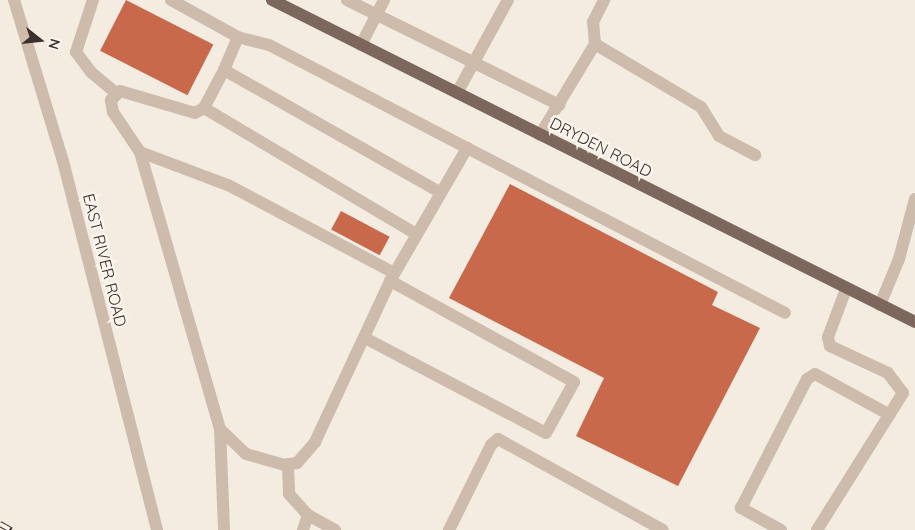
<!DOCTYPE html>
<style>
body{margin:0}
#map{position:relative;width:915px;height:530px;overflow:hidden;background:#f4ebe1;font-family:Quicksand,sans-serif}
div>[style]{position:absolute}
.building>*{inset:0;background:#c8694b;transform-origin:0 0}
.minor>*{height:12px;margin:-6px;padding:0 6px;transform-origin:6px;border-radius:6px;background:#cdbbac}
.major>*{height:12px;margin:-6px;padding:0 6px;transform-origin:6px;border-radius:6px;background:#7d675c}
.rail>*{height:5.5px;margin-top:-2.75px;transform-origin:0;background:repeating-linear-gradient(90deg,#fbf5ee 0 11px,#3b302b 0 22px);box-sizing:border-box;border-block:1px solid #3b302b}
span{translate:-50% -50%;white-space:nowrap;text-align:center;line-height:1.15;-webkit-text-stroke:5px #fbf5ee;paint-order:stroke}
.street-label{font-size:16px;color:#3b302b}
.north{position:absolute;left:15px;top:15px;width:50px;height:50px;-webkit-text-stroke:4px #fbf5ee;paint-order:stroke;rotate:106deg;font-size:14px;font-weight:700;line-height:20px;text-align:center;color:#3b302b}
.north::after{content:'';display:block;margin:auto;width:18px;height:22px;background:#3b302b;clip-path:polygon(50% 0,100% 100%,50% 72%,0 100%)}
</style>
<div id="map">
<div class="building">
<i style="left:126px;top:0;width:98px;height:57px;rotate:27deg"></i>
<i style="clip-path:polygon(510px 184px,718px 292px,712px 305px,760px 328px,678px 486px,576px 436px,604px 378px,449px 298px)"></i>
<i style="left:341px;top:211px;width:55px;height:21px;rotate:28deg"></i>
</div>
<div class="minor">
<i style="left:14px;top:0;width:168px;rotate:73.1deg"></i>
<i style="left:63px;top:161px;width:381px;rotate:75.7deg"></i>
<i style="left:93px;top:0;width:55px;rotate:108.1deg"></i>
<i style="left:76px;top:52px;width:26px;rotate:53deg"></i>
<i style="left:92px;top:73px;width:33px;rotate:40deg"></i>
<i style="left:171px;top:0;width:77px;rotate:28.9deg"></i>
<i style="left:238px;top:37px;width:36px;rotate:113deg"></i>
<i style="left:224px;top:70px;width:43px;rotate:117.8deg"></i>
<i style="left:204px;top:108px;width:10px;rotate:151deg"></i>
<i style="left:195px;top:113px;width:78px;rotate:-163.7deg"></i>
<i style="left:120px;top:91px;width:13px;rotate:135deg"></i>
<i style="left:111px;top:100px;width:12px;rotate:81deg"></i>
<i style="left:113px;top:112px;width:48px;rotate:56deg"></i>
<i style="left:140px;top:152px;width:288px;rotate:73.9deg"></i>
<i style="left:220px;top:429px;width:36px;rotate:44deg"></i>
<i style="left:246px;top:454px;width:40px;rotate:16deg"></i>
<i style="left:284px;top:465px;width:13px;rotate:-9deg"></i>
<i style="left:297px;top:463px;width:28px;rotate:-49deg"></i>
<i style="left:315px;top:442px;width:178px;rotate:-65deg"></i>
<i style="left:390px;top:281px;width:154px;rotate:-59.9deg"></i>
<i style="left:467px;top:148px;width:223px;rotate:-152.5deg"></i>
<i style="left:269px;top:45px;width:32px;rotate:-166deg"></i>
<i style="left:347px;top:0;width:237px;rotate:26.3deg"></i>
<i style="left:595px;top:44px;width:22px;rotate:-95deg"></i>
<i style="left:593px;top:22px;width:25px;rotate:-63deg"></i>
<i style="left:361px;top:45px;width:51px;rotate:-62.9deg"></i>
<i style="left:224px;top:70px;width:249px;rotate:29.5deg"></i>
<i style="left:457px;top:93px;width:106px;rotate:-61.3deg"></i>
<i style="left:204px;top:108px;width:247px;rotate:30.7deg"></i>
<i style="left:540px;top:135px;width:106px;rotate:-58.9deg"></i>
<i style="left:595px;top:44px;width:123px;rotate:30.7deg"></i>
<i style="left:701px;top:107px;width:34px;rotate:58deg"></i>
<i style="left:719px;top:136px;width:41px;rotate:27.8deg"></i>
<i style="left:467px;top:148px;width:358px;rotate:27.4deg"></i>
<i style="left:140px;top:152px;width:94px;rotate:20.6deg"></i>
<i style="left:228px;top:185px;width:188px;rotate:27.9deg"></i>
<i style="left:880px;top:305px;width:50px;rotate:-67.6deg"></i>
<i style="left:899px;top:259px;width:62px;rotate:-75.1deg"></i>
<i style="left:365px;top:338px;width:204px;rotate:27.7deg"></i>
<i style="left:546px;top:433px;width:58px;rotate:-61.2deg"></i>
<i style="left:574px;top:382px;width:210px;rotate:-151.2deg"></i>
<i style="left:220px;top:429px;width:101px;rotate:87.7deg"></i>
<i style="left:288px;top:464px;width:30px;rotate:88deg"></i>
<i style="left:289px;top:494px;width:28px;rotate:48deg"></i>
<i style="left:308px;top:515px;width:31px;rotate:29deg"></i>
<i style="left:303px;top:530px;width:16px;rotate:-72deg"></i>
<i style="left:449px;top:530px;width:95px;rotate:-63.7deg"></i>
<i style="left:491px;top:445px;width:9px;rotate:-41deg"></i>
<i style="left:498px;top:439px;width:188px;rotate:28.9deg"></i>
<i style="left:781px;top:530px;width:46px;rotate:-151.2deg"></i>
<i style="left:741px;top:508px;width:145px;rotate:-62.9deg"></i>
<i style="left:807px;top:379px;width:9px;rotate:-32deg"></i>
<i style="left:815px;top:374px;width:85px;rotate:28.7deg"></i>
<i style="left:817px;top:530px;width:162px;rotate:-57.9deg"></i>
<i style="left:903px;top:393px;width:25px;rotate:-127deg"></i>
<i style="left:888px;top:373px;width:64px;rotate:-155deg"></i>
<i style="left:830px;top:346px;width:9px;rotate:-103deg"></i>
<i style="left:828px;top:337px;width:51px;rotate:-69.4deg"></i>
</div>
<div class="major">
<i style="left:272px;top:0;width:719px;rotate:26.6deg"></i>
</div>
<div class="rail">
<i style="left:0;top:524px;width:13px;rotate:29deg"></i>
</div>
<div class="street-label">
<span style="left:601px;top:147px;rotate:27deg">DRYDEN ROAD</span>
<span style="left:105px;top:260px;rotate:76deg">EAST RIVER ROAD</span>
</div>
<div class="north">N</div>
</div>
